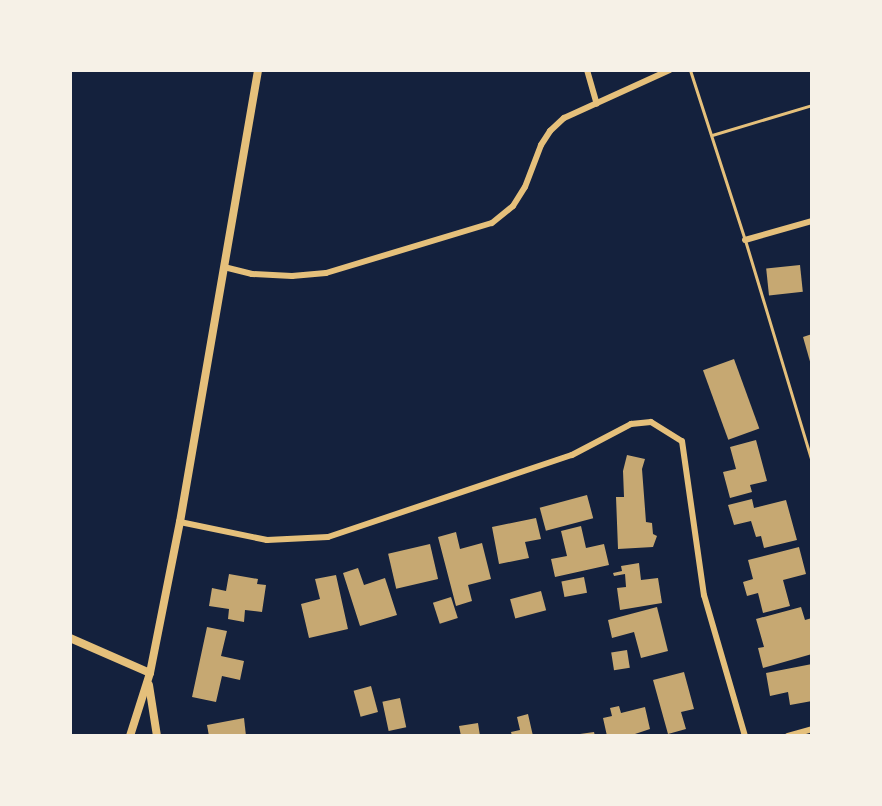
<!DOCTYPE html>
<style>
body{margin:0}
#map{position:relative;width:882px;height:806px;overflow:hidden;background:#14213d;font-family:Arial,sans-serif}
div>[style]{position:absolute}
.building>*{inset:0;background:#c6a872;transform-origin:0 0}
.service>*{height:3px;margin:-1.5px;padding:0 1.5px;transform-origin:1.5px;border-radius:1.5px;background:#e5c07b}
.minor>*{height:6px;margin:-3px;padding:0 3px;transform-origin:3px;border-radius:3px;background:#e5c07b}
.tertiary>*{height:8px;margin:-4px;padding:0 4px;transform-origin:4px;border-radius:4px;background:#e5c07b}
span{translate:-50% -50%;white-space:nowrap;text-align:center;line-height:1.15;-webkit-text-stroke:6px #f6f1e7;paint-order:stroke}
.frame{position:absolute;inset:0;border:72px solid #f6f1e7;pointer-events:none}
</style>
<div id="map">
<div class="building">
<i style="left:800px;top:265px;width:27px;height:34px;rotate:84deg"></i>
<i style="clip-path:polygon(812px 334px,812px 364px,811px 365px,803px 337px)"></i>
<i style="left:734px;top:359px;width:74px;height:33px;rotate:70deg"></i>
<i style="clip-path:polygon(756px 440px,767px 481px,750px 485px,752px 492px,730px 498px,723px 472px,736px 469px,730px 447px)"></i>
<i style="clip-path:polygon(627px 455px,645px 459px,642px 469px,646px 522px,652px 523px,653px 534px,657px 536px,653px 547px,618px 549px,616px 497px,624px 497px,623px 471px)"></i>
<i style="left:587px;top:495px;width:24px;height:49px;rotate:75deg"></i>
<i style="clip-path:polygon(752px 499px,754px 508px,786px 500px,797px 540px,764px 548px,761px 536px,756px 537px,751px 521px,734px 525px,728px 505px)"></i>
<i style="clip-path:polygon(536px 518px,541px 539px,525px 542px,529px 558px,499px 564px,492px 527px)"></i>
<i style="clip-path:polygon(581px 526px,586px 548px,604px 544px,609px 565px,555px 577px,551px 559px,567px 556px,561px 531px)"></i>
<i style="clip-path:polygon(456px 532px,460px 549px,482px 543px,491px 579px,468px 585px,472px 601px,456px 606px,438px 537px)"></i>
<i style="left:430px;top:544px;width:36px;height:43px;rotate:77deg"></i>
<i style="clip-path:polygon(799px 547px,806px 574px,783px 580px,790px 606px,763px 613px,758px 593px,747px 596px,743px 582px,753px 579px,748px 560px)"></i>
<i style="clip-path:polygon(639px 563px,641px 580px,658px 578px,662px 603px,620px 610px,617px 588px,626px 587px,625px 574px,614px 576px,613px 573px,622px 571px,621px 566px)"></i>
<i style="clip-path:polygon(358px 568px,364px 585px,385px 578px,397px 615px,360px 626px,343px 573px)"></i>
<i style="clip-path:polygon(229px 574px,258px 579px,257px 584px,266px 585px,262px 612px,245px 610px,244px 622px,228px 619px,229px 609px,209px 606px,212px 588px,226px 591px)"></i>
<i style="clip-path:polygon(336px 575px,348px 629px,309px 638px,301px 604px,320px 599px,315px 579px)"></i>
<i style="left:584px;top:577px;width:16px;height:23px;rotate:79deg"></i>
<i style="left:541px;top:591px;width:20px;height:32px;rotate:75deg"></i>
<i style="left:451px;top:597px;width:22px;height:19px;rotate:72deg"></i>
<i style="clip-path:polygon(657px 607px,668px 651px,641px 658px,634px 632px,612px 638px,608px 620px)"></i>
<i style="clip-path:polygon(801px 607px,805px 620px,812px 618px,812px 654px,763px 668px,758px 648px,764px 647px,756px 619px)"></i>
<i style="clip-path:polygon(207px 627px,227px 631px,221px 656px,244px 661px,240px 680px,222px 676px,216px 702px,192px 697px)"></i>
<i style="left:627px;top:650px;width:18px;height:16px;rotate:81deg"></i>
<i style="clip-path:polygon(812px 664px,812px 701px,790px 705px,788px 692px,770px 696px,766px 673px)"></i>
<i style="clip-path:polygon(684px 672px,694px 709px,681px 712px,686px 729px,668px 734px,653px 680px)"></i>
<i style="left:371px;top:686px;width:27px;height:18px;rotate:75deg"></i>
<i style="left:400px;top:698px;width:30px;height:18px;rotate:78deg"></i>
<i style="clip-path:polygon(619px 706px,621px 713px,645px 707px,650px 729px,629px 736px,607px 736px,603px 718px,612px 716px,610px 708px)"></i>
<i style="clip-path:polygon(528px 714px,533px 736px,512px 736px,511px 732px,520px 730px,517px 717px)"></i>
<i style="clip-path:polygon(244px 718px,246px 736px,209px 736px,207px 725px)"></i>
<i style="clip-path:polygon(478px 723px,480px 736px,461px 736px,459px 726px)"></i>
<i style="clip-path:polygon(594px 732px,595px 736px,580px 736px,580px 734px)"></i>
</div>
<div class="service">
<i style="left:690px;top:70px;width:179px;rotate:72.1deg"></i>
<i style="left:745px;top:240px;width:232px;rotate:73.2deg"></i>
<i style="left:712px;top:135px;width:104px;rotate:-16.7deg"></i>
</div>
<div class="minor">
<i style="left:587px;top:70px;width:35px;rotate:74deg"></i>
<i style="left:745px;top:240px;width:70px;rotate:-15.8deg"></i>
<i style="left:224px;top:267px;width:29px;rotate:14deg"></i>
<i style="left:252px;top:274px;width:40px;rotate:2.9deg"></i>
<i style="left:292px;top:276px;width:34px;rotate:-5deg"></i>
<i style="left:326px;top:273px;width:173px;rotate:-16.8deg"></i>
<i style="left:492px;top:223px;width:27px;rotate:-39deg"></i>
<i style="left:513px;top:206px;width:22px;rotate:-58deg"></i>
<i style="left:525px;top:187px;width:45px;rotate:-69.1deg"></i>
<i style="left:541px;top:145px;width:17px;rotate:-57deg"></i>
<i style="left:550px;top:131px;width:19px;rotate:-43deg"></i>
<i style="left:564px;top:118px;width:116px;rotate:-24.4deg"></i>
<i style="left:180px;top:522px;width:89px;rotate:11.7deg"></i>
<i style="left:267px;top:540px;width:61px;rotate:-2.8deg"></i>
<i style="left:328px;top:537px;width:257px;rotate:-18.6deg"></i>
<i style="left:572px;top:455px;width:67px;rotate:-27.7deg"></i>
<i style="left:631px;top:424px;width:20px;rotate:-6deg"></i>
<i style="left:651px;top:422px;width:36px;rotate:32deg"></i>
<i style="left:682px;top:441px;width:156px;rotate:81.9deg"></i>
<i style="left:704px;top:595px;width:147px;rotate:73.8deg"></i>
<i style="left:788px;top:736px;width:25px;rotate:-16deg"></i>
</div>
<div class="tertiary">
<i style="left:70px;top:638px;width:87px;rotate:23.6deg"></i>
<i style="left:149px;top:685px;width:52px;rotate:81.1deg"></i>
<i style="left:130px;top:736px;width:66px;rotate:-72.4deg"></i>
<i style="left:150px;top:673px;width:154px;rotate:-78.8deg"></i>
<i style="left:180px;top:522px;width:459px;rotate:-80.2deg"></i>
</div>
<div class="frame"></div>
</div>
